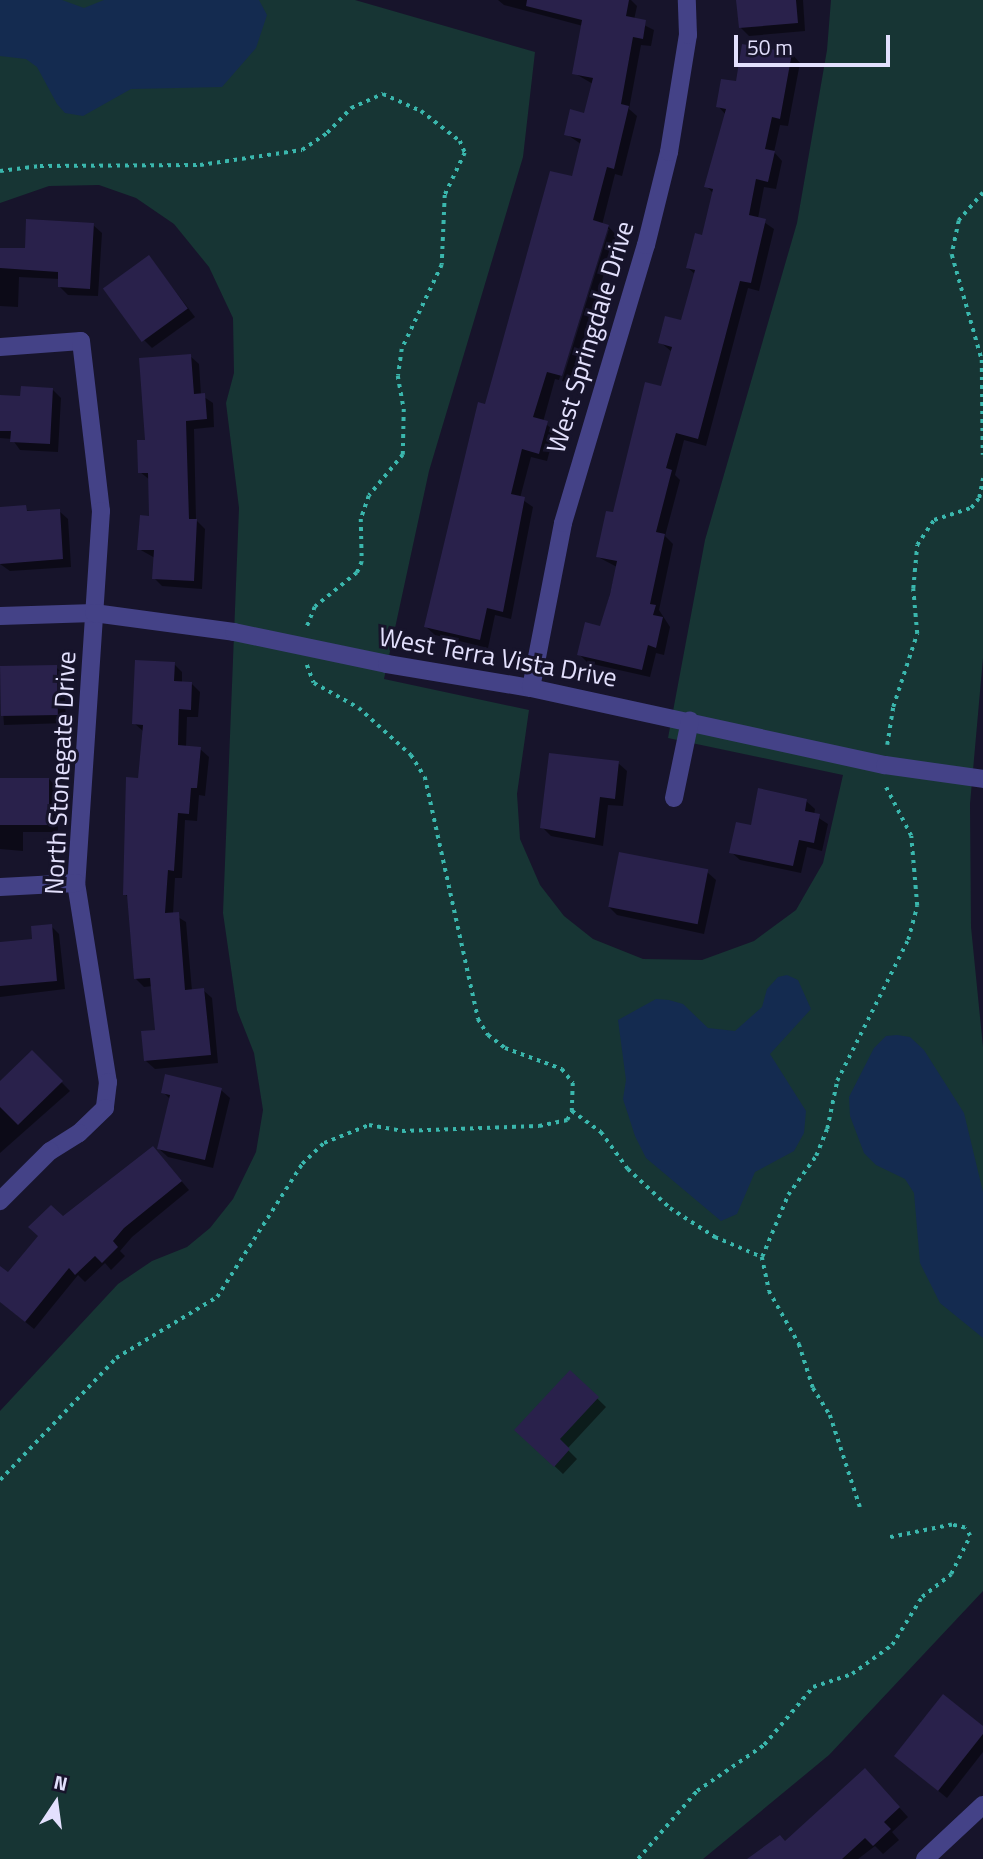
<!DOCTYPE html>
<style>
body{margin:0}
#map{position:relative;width:983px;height:1859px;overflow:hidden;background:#17142b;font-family:"Titillium Web",sans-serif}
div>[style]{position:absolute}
.green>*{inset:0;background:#173534}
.water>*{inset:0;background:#142b50}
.shadow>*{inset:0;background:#0007}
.building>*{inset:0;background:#29214b;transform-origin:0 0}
.path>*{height:3.5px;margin-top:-1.75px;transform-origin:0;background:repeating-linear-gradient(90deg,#3ab7ad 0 3.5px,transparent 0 8.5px)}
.minor>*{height:18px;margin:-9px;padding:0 9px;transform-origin:9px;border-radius:9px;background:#444287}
span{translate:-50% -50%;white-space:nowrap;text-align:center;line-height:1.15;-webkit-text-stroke:6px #17142b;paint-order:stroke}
.street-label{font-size:26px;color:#e3e0fd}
.north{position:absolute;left:21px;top:1768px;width:70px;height:70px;-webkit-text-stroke:5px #17142b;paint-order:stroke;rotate:13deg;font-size:19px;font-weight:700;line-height:28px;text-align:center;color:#e3e0fd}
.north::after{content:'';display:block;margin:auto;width:24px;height:32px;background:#e3e0fd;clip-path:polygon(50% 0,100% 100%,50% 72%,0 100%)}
.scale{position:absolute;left:734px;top:35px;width:156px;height:32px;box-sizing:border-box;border:4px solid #e3e0fd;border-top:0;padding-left:9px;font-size:21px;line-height:24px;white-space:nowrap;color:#e3e0fd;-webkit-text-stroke:5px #17142b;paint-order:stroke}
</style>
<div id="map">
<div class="green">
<i style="clip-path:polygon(0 0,355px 0,535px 52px,523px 157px,429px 471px,384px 679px,529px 710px,517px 794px,520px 839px,540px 885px,564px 916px,593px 939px,643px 959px,702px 960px,754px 941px,796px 910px,823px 863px,843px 775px,668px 738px,705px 540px,797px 223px,827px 50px,831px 0,983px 0,983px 658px,970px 804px,971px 927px,983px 1047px,983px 1591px,829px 1755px,703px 1859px,0 1859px,0 1411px,118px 1284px,152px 1261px,187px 1247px,210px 1228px,233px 1199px,256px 1152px,263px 1110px,254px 1053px,237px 1010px,223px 913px,239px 508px,226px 403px,234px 373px,233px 318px,209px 267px,174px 224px,136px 198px,99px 185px,49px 186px,0 203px)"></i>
</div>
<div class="water">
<i style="clip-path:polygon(0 0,62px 0,84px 8px,104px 0,259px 0,267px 15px,256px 48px,222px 87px,131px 89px,83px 116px,65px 113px,57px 104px,37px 67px,26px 59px,0 56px)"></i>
<i style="clip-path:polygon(787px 975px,798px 980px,811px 1009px,770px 1054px,806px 1111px,804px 1133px,794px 1151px,755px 1172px,737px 1214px,721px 1221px,646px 1158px,635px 1136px,623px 1099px,626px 1080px,618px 1020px,656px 999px,669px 1000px,683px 1004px,708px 1028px,735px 1031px,762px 1007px,767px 989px,778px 977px)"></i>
<i style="clip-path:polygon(897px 1035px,910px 1037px,924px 1050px,964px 1113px,983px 1192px,983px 1338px,940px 1303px,920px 1263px,914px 1193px,905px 1179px,876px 1165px,864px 1153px,850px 1116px,849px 1097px,874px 1048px,886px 1036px)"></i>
</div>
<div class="shadow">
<i style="clip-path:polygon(498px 0,631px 0,637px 6px,634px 20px,654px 30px,651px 46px,641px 45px,629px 109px,637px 116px,622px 176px,615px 174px,602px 225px,608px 226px,616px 235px,570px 383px,562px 381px,609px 229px,605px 229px,559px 380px,555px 379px,543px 422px,555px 431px,547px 461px,531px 457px,520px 498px,533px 507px,511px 619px,495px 615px,488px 648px,435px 635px,426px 627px,486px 406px,573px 179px,581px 144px,566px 134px,585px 115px,593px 84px,574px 73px,583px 26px,504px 5px)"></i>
<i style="clip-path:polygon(738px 0,803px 0,805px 31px,749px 36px,740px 27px)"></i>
<i style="clip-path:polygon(792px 54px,800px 63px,788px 126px,780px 125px,774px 152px,782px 161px,776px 189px,764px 187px,758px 218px,774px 229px,759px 291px,748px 288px,706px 446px,684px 440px,675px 475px,680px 480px,665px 536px,673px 544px,659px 610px,670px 627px,664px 655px,656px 653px,650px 677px,588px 663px,579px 654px,601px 628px,617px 567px,598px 557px,662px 388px,672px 352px,660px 342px,682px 323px,696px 275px,688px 268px,703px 237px,714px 194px,706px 186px,726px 115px,718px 106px,737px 83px)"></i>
<i style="clip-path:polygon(93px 225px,102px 233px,98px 296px,68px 295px,59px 286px,60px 279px,19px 277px,18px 307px,0 306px,0 249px,26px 250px)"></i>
<i style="clip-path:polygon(149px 257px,195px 317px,152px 348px,144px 340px)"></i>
<i style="clip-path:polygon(190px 356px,199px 364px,201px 395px,213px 403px,214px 427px,194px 429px,196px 520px,205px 529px,202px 589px,162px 586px,154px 578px,155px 558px,139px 549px,151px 518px,150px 480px,140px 472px,147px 442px)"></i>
<i style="clip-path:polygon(53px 390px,61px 398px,58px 452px,20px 450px,12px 439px,0 438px,0 397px,22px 398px)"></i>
<i style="clip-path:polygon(0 510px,59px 511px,68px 519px,71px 567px,10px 571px,0 564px)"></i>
<i style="clip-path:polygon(174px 664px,182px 672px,182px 683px,191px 683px,200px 692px,198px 717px,187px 717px,186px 747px,200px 749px,209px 757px,205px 796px,199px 795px,197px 821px,185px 820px,182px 878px,175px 878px,173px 914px,186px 922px,192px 991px,203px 990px,212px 998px,218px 1063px,155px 1069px,146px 1061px,157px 1031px,153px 986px,144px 987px,136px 979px,129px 899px,125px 894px,144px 732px,134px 723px)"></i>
<i style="clip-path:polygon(56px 667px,64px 675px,66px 723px,4px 725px,0 668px)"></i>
<i style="clip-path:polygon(618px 763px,627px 771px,623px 806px,608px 805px,603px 846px,551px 836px,542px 827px)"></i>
<i style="clip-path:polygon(49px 779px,57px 788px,58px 832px,23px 832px,23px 851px,0 849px,0 780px)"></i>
<i style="clip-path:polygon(806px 801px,815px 809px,814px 815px,828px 824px,822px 851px,807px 847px,801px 873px,740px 860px,731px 852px,752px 827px)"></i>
<i style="clip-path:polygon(707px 872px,716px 880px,704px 934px,617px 915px,609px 907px)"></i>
<i style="clip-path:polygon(51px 926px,59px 934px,65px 989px,0 997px,0 944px,34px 941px)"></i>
<i style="clip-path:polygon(32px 1052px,70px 1091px,0 1153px,0 1083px)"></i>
<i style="clip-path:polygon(221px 1090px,230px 1098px,213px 1168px,168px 1157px,159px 1149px,171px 1100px,163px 1092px)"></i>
<i style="clip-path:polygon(161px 1157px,189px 1190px,132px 1237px,120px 1251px,125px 1256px,111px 1270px,105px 1263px,85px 1282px,78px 1275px,34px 1329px,0 1301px,0 1268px,8px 1275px,63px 1219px)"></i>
<i style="clip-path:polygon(570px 1372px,606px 1407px,567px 1449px,577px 1459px,563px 1474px,516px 1430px)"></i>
<i style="clip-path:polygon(983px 1728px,983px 1752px,947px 1798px,896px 1756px)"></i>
<i style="clip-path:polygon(874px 1780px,908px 1817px,892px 1832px,899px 1840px,883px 1854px,875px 1846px,858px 1859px,750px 1859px,786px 1843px)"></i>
</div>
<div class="building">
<i style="clip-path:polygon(527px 0,629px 0,626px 16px,646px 20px,643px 39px,633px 37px,621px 104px,629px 106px,614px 169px,607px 167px,593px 220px,609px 225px,562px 376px,547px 372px,533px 417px,548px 421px,539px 454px,522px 449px,511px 494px,525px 497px,503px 612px,487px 608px,480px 640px,424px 627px,478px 402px,485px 404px,550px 171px,572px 176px,581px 139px,564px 135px,570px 109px,584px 113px,593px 78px,572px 74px,582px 20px,526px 6px)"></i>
<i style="clip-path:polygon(736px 0,796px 0,798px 23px,739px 28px)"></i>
<i style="clip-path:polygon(742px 44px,792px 53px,780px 119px,772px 117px,765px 149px,775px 151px,768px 182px,756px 179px,749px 215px,766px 219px,751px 283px,740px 281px,698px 439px,676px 433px,666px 468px,672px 470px,656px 532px,665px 534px,650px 604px,656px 605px,653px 615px,663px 617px,656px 648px,648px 645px,642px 670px,577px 655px,585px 622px,600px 626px,610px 594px,617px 561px,596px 557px,606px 511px,613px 512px,645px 382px,661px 386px,672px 347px,658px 343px,665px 316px,681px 320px,695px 270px,686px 268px,695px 233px,702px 235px,713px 189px,704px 187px,726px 109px,716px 107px,721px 79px,736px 81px)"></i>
<i style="clip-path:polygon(26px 219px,94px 223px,90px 289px,58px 287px,58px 272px,0 268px,0 248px,25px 248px)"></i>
<i style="left:149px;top:255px;width:66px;height:57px;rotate:54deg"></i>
<i style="clip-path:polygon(191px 354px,194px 394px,205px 393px,207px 419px,186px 421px,189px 519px,197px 519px,194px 581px,152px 579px,154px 550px,137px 550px,140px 515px,149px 516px,148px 473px,138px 473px,137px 440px,145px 440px,139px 358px)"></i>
<i style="clip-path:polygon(21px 386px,53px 388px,50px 444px,10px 442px,11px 431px,0 431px,0 395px,20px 396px)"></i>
<i style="clip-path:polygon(26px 505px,27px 511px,60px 509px,63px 559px,0 564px,0 507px)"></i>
<i style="clip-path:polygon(135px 660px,175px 662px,174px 681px,192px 682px,191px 710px,179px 709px,178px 745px,201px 747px,197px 788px,191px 788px,189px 814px,178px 813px,174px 871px,168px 870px,165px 913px,179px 912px,185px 990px,204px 988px,211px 1055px,144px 1061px,141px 1031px,155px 1030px,150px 978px,134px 979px,127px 895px,123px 895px,126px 777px,138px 778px,143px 725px,132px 724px)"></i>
<i style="left:57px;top:665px;width:50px;height:57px;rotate:89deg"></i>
<i style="clip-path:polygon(549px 753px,619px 761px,615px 799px,600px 797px,595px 838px,540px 828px)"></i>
<i style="left:0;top:778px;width:49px;height:47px"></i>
<i style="clip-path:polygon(758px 788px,807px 799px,805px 811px,820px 814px,814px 843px,799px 840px,793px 866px,729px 853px,736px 822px,751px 825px)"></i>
<i style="left:619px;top:852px;width:91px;height:56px;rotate:11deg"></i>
<i style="clip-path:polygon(52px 924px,57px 981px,0 986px,0 942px,32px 939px,31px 926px)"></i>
<i style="clip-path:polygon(32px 1050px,63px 1081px,18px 1125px,0 1107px,0 1081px)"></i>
<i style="clip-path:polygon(165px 1074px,222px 1088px,205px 1160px,157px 1149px,170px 1095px,161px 1093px)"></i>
<i style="clip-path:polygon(153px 1146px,182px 1181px,124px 1228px,113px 1241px,118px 1247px,102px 1263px,95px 1256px,75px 1275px,69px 1268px,25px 1322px,0 1302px,0 1266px,8px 1272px,38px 1236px,28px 1227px,51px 1205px,63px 1216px)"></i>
<i style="clip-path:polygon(570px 1370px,599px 1397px,560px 1439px,570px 1449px,554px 1467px,514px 1430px)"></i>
<i style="clip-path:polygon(943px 1694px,983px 1726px,983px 1734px,938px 1791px,894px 1756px)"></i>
<i style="clip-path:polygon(865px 1768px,900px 1807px,884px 1822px,891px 1829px,873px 1846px,865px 1838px,842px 1859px,747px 1859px,780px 1835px,785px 1841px)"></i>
</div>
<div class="path">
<i style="left:0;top:171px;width:40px;rotate:-7.1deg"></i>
<i style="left:40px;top:166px;width:160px;rotate:-0.4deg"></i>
<i style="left:200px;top:165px;width:103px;rotate:-8.4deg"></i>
<i style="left:302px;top:150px;width:30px;rotate:-34deg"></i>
<i style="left:327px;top:133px;width:35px;rotate:-46deg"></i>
<i style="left:351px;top:108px;width:35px;rotate:-24deg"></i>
<i style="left:383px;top:94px;width:42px;rotate:24.1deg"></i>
<i style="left:421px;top:111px;width:49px;rotate:37.6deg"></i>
<i style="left:460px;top:141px;width:13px;rotate:67deg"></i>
<i style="left:465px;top:153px;width:47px;rotate:115.5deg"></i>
<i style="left:445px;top:195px;width:70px;rotate:92.5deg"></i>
<i style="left:442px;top:265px;width:93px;rotate:115.5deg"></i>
<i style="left:402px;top:349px;width:27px;rotate:98deg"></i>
<i style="left:398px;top:376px;width:34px;rotate:80deg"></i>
<i style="left:404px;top:409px;width:46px;rotate:91.2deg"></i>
<i style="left:403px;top:455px;width:53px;rotate:129.7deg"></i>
<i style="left:369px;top:496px;width:24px;rotate:109deg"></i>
<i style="left:361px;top:519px;width:43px;rotate:88.7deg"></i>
<i style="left:362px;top:562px;width:12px;rotate:114deg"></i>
<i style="left:357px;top:573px;width:54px;rotate:141deg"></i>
<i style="left:315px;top:607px;width:24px;rotate:112deg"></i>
<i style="left:983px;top:193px;width:37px;rotate:131deg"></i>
<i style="left:959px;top:221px;width:35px;rotate:102deg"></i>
<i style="left:952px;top:255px;width:109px;rotate:74.1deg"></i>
<i style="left:982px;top:360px;width:95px;rotate:89.4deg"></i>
<i style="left:307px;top:665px;width:19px;rotate:69deg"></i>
<i style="left:314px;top:683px;width:51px;rotate:29.1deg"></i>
<i style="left:359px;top:708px;width:70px;rotate:42.1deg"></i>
<i style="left:411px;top:755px;width:26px;rotate:58deg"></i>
<i style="left:425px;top:777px;width:248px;rotate:77.6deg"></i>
<i style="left:478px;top:1019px;width:19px;rotate:58deg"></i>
<i style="left:488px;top:1035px;width:21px;rotate:37deg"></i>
<i style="left:505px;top:1048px;width:61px;rotate:20.2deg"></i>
<i style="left:562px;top:1069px;width:18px;rotate:52deg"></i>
<i style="left:573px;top:1083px;width:28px;rotate:92deg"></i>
<i style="left:572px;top:1111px;width:36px;rotate:36deg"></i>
<i style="left:601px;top:1132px;width:46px;rotate:53.9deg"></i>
<i style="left:628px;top:1169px;width:57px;rotate:42.9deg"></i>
<i style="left:670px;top:1208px;width:54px;rotate:32.8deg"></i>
<i style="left:715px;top:1237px;width:51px;rotate:23.1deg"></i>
<i style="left:762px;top:1257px;width:67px;rotate:-67.2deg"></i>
<i style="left:788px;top:1195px;width:48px;rotate:-54.3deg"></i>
<i style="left:816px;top:1156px;width:29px;rotate:-68deg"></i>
<i style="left:827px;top:1129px;width:49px;rotate:-78.2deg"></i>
<i style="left:837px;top:1081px;width:158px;rotate:-63.3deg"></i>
<i style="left:908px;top:940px;width:35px;rotate:-75deg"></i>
<i style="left:917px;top:906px;width:70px;rotate:-94.9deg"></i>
<i style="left:911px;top:836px;width:59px;rotate:-117.4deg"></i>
<i style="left:887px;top:745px;width:38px;rotate:-81deg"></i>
<i style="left:893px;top:707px;width:77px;rotate:-71.8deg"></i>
<i style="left:917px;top:634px;width:45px;rotate:-95.1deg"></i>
<i style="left:913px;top:589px;width:44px;rotate:-84.8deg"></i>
<i style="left:917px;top:545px;width:30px;rotate:-56deg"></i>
<i style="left:934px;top:520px;width:39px;rotate:-18deg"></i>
<i style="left:971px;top:508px;width:13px;rotate:-51deg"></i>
<i style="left:979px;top:498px;width:20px;rotate:-79deg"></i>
<i style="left:762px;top:1257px;width:35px;rotate:78deg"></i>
<i style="left:769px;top:1291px;width:61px;rotate:60.5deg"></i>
<i style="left:799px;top:1344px;width:46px;rotate:72.3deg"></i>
<i style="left:813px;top:1388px;width:32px;rotate:58deg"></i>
<i style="left:830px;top:1415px;width:97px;rotate:71.9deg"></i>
<i style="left:0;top:1480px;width:168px;rotate:-46.4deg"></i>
<i style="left:116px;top:1358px;width:118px;rotate:-31.1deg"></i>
<i style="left:217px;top:1297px;width:158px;rotate:-57.4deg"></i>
<i style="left:302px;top:1164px;width:30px;rotate:-44deg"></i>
<i style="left:324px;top:1143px;width:48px;rotate:-21.8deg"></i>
<i style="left:369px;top:1125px;width:34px;rotate:10deg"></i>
<i style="left:402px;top:1131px;width:137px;rotate:-2.1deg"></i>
<i style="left:539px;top:1126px;width:29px;rotate:-12deg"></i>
<i style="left:567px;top:1120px;width:10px;rotate:-61deg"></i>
<i style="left:638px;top:1859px;width:90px;rotate:-49.1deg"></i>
<i style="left:697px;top:1791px;width:81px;rotate:-34.5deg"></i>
<i style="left:764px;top:1745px;width:76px;rotate:-49.8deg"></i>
<i style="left:813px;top:1687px;width:41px;rotate:-18.4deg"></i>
<i style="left:852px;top:1674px;width:49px;rotate:-35.9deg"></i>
<i style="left:892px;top:1645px;width:57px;rotate:-58deg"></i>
<i style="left:922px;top:1597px;width:37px;rotate:-38deg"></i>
<i style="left:951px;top:1574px;width:42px;rotate:-63.4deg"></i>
<i style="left:970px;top:1536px;width:9px;rotate:-122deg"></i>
<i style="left:965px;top:1528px;width:13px;rotate:-167deg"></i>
<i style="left:952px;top:1525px;width:65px;rotate:168.5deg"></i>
</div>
<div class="minor">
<i style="left:0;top:347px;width:81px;rotate:-4.2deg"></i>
<i style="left:81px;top:341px;width:171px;rotate:83.3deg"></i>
<i style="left:101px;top:511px;width:373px;rotate:93.8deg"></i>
<i style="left:76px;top:883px;width:202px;rotate:80.9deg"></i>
<i style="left:108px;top:1082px;width:26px;rotate:97deg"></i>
<i style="left:105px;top:1108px;width:36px;rotate:136deg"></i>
<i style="left:79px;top:1133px;width:34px;rotate:148deg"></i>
<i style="left:50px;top:1151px;width:71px;rotate:135deg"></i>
<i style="left:0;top:616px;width:94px;rotate:-1.8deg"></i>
<i style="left:94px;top:613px;width:141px;rotate:7.7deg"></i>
<i style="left:234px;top:632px;width:156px;rotate:11.8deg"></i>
<i style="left:387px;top:664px;width:146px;rotate:9.5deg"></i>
<i style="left:531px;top:688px;width:362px;rotate:12.3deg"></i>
<i style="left:885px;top:765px;width:99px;rotate:8.1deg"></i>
<i style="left:531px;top:688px;width:168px;rotate:-79deg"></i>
<i style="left:563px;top:523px;width:290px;rotate:-73.4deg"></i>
<i style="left:646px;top:245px;width:96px;rotate:-76.1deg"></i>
<i style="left:669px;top:152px;width:119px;rotate:-80.8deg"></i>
<i style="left:688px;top:35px;width:35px;rotate:-92deg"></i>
<i style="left:674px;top:798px;width:79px;rotate:-78.3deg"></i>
<i style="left:0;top:887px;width:76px;rotate:-3deg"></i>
<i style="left:925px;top:1859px;width:79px;rotate:-43deg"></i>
</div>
<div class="street-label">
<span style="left:590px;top:337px;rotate:-73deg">West Springdale Drive</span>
<span style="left:498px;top:657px;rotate:10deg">West Terra Vista Drive</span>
<span style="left:60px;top:773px;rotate:-87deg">North Stonegate Drive</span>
</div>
<div class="north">N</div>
<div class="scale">50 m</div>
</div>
